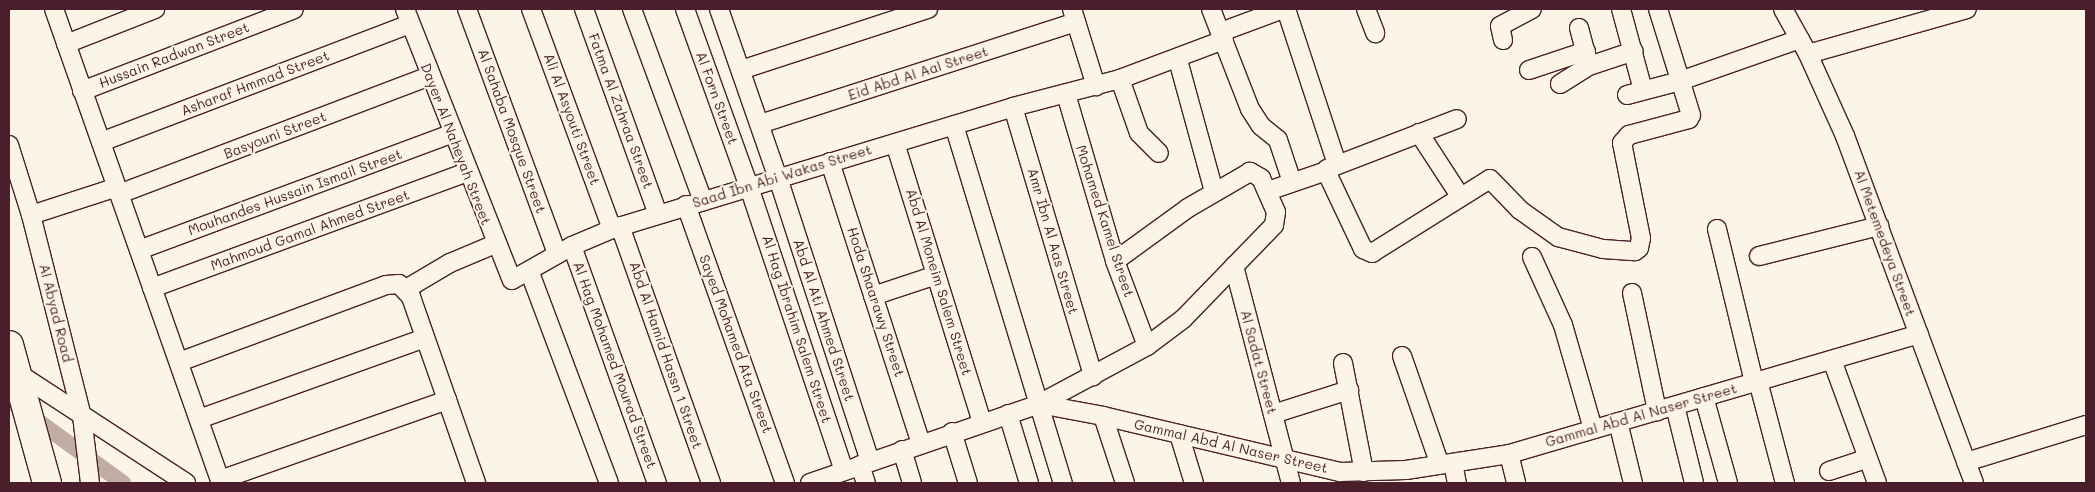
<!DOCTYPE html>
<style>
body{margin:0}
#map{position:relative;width:2095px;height:492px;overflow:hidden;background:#fcf5e5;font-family:Mali,sans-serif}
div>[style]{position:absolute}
.canal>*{height:16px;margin:-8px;padding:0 8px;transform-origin:8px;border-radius:8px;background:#c0aca5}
.roads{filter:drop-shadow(1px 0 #4a1f2b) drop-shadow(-1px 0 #4a1f2b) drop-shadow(0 1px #4a1f2b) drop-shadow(0 -1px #4a1f2b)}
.minor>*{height:18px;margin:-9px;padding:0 9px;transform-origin:9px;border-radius:9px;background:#fcf5e5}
.primary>*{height:28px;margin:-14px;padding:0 14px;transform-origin:14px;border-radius:14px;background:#fcf5e5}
span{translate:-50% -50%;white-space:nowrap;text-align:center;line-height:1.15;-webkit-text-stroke:4px #fcf5e5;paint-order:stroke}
.street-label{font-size:14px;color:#4a1f2b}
.frame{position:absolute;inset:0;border:10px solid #4a1f2b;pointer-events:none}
</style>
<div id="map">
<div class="canal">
<i style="left:9px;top:400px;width:141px;rotate:36.1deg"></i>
</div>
<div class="roads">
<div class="minor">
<i style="left:54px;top:9px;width:503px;rotate:70.59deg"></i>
<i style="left:405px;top:9px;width:291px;rotate:68.5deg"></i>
<i style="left:512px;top:280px;width:69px;rotate:-29.5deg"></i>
<i style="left:572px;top:246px;width:43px;rotate:-23deg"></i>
<i style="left:612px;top:229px;width:419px;rotate:-16.9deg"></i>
<i style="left:1013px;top:107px;width:111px;rotate:-14.7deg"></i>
<i style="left:1120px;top:79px;width:111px;rotate:-20.6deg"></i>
<i style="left:467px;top:9px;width:261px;rotate:69.8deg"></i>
<i style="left:531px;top:9px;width:234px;rotate:69.8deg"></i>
<i style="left:584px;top:9px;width:218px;rotate:70.2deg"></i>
<i style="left:632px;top:9px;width:205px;rotate:69.7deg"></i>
<i style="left:685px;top:9px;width:189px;rotate:70.2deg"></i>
<i style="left:749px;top:187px;width:299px;rotate:71.5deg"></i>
<i style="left:719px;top:9px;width:179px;rotate:70.8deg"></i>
<i style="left:778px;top:178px;width:298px;rotate:72deg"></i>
<i style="left:1072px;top:9px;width:81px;rotate:72.7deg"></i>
<i style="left:1211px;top:9px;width:107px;rotate:68.7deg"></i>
<i style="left:1250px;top:109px;width:20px;rotate:57deg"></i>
<i style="left:1261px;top:126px;width:22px;rotate:39deg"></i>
<i style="left:1278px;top:140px;width:44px;rotate:71.6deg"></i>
<i style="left:1286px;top:9px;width:163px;rotate:71.8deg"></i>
<i style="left:1366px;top:9px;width:26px;rotate:69deg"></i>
<i style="left:1621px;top:9px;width:84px;rotate:74.8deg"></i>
<i style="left:1783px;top:9px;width:51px;rotate:60.9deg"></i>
<i style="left:1808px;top:54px;width:90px;rotate:65.7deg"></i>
<i style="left:1845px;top:136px;width:370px;rotate:69.6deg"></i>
<i style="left:1579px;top:28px;width:34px;rotate:75deg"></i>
<i style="left:1221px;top:32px;width:66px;rotate:-20.4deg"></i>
<i style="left:1503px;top:40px;width:14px;rotate:-102deg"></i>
<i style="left:1500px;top:26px;width:36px;rotate:-28deg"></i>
<i style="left:66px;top:44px;width:96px;rotate:-21.5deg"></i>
<i style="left:1808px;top:54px;width:165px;rotate:-15.8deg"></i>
<i style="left:1178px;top:60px;width:137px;rotate:74.7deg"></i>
<i style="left:741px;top:70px;width:197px;rotate:-18.1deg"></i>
<i style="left:1529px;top:70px;width:60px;rotate:-18.4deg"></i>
<i style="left:1120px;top:79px;width:57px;rotate:70.6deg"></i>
<i style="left:1139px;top:133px;width:28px;rotate:45deg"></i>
<i style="left:1560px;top:84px;width:34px;rotate:-32deg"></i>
<i style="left:1589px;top:66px;width:47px;rotate:-18.4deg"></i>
<i style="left:82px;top:91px;width:227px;rotate:-21.1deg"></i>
<i style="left:1066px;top:94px;width:174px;rotate:73.6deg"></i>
<i style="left:1115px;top:261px;width:91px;rotate:69.4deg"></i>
<i style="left:1627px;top:95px;width:55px;rotate:-14.8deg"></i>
<i style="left:1680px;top:81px;width:127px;rotate:-19.3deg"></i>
<i style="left:1013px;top:107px;width:281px;rotate:73.4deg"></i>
<i style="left:760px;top:124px;width:332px;rotate:-17.9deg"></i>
<i style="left:954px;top:125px;width:374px;rotate:73.1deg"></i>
<i style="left:1419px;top:133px;width:75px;rotate:56.9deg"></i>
<i style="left:101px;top:142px;width:331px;rotate:-20.9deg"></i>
<i style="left:895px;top:143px;width:292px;rotate:72.7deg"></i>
<i style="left:9px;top:145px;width:73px;rotate:72.6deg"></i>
<i style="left:31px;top:215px;width:207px;rotate:75.8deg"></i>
<i style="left:82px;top:416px;width:67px;rotate:83.2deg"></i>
<i style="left:830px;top:162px;width:295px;rotate:72.1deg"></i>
<i style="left:1327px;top:169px;width:139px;rotate:-21deg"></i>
<i style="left:1268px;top:191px;width:61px;rotate:-19deg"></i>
<i style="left:1326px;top:171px;width:86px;rotate:64.6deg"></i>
<i style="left:1363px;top:249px;width:10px;rotate:24deg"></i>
<i style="left:1372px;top:253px;width:139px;rotate:-32.1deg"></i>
<i style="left:1490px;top:179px;width:43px;rotate:45.9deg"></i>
<i style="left:1520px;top:210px;width:47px;rotate:35.4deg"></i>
<i style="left:1558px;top:237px;width:47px;rotate:14.9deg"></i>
<i style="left:1603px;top:249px;width:32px;rotate:4deg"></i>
<i style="left:1635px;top:251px;width:5px;rotate:-37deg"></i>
<i style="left:1639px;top:248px;width:10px;rotate:-79deg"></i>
<i style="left:1641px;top:238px;width:97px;rotate:-101.3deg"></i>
<i style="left:1622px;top:143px;width:11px;rotate:-49deg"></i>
<i style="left:1629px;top:135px;width:62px;rotate:-14.9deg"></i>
<i style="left:1689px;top:119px;width:4px;rotate:-63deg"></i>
<i style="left:1691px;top:115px;width:111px;rotate:-107.3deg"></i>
<i style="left:119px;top:194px;width:333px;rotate:-20.8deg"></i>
<i style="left:686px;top:205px;width:295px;rotate:70.4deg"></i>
<i style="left:31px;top:215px;width:90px;rotate:-18deg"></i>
<i style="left:620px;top:226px;width:273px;rotate:70.5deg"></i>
<i style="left:1717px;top:229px;width:157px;rotate:76.4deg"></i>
<i style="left:572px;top:246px;width:252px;rotate:70.3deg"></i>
<i style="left:139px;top:250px;width:333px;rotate:-20.4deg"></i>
<i style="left:1759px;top:256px;width:124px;rotate:-14deg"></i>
<i style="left:1532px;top:257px;width:75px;rotate:65.5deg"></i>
<i style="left:1563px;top:325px;width:108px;rotate:73.9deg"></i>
<i style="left:1234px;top:266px;width:224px;rotate:75.3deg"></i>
<i style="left:530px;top:273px;width:224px;rotate:69.4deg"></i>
<i style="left:152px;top:288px;width:336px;rotate:-20.2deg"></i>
<i style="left:406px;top:289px;width:51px;rotate:-30.6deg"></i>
<i style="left:450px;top:263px;width:49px;rotate:-22.9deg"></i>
<i style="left:1632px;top:293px;width:121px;rotate:78deg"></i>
<i style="left:873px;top:296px;width:66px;rotate:-18.4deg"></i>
<i style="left:1402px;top:356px;width:115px;rotate:70.8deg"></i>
<i style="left:1832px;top:360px;width:131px;rotate:69.9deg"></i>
<i style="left:179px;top:362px;width:221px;rotate:-20.4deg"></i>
<i style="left:386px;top:285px;width:13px;rotate:-4deg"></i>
<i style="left:399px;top:284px;width:18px;rotate:47deg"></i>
<i style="left:411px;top:297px;width:197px;rotate:70.7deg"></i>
<i style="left:1343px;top:363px;width:111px;rotate:79.1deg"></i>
<i style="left:16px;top:372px;width:203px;rotate:33.1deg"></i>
<i style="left:1758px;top:381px;width:106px;rotate:75.2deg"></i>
<i style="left:1704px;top:397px;width:89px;rotate:74.4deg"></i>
<i style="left:1039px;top:404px;width:123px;rotate:-28.2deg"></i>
<i style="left:1147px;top:346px;width:45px;rotate:-36.9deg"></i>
<i style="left:1183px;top:319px;width:131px;rotate:-45.9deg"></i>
<i style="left:1274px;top:225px;width:13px;rotate:-81deg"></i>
<i style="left:1276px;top:212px;width:37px;rotate:-114deg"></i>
<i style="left:1261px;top:178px;width:13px;rotate:-151deg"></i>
<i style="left:1250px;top:172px;width:72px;rotate:149.9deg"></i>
<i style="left:1188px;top:208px;width:90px;rotate:144deg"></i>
<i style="left:1675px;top:406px;width:79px;rotate:76.1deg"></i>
<i style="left:1008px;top:414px;width:72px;rotate:73.1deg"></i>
<i style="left:1273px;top:414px;width:80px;rotate:-17.5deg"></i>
<i style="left:1103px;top:416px;width:71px;rotate:71.8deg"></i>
<i style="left:199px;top:419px;width:240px;rotate:-19.7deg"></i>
<i style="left:1618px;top:422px;width:63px;rotate:76.2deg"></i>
<i style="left:952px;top:432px;width:53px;rotate:72.6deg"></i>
<i style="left:1179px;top:434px;width:51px;rotate:73deg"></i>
<i style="left:902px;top:450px;width:34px;rotate:73deg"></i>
<i style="left:1509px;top:454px;width:30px;rotate:76deg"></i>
<i style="left:1966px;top:462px;width:126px;rotate:-17.1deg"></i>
<i style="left:1453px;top:463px;width:20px;rotate:79deg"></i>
<i style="left:860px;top:465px;width:19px;rotate:72deg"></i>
<i style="left:1829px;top:471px;width:40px;rotate:-18deg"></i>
<i style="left:220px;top:480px;width:241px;rotate:-19.4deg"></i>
<i style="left:810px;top:483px;width:242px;rotate:-19deg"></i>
<i style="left:1039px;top:404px;width:65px;rotate:10.6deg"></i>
<i style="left:1103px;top:416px;width:244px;rotate:13.3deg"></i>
<i style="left:1340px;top:472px;width:66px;rotate:-1.7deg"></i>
<i style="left:1406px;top:470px;width:104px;rotate:-8.8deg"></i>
<i style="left:1509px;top:454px;width:427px;rotate:-16.3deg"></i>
</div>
<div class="primary">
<i style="left:9px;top:345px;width:143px;rotate:74.6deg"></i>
</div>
</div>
<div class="street-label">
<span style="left:174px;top:55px;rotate:-21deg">Hussain Radwan Street</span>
<span style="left:918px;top:73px;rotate:-18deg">Eid Abd Al Aal Street</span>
<span style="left:255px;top:83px;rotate:-21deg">Asharaf Hmmad Street</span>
<span style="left:717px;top:98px;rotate:70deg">Al Forn Street</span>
<span style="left:621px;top:111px;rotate:70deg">Fatma Al Zahraa Street</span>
<span style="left:572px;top:119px;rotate:70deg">Ali Al Asyouti Street</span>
<span style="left:512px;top:131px;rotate:70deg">Al Sahaba Mosque Street</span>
<span style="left:275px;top:135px;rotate:-21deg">Basyouni Street</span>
<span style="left:456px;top:144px;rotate:69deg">Dayer Al Naheyah Street</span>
<span style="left:782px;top:176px;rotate:-17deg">Saad Ibn Abi Wakas Street</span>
<span style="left:295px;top:192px;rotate:-20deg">Mouhandes Hussain Ismail Street</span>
<span style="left:1105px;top:221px;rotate:72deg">Mohamed Kamel Street</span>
<span style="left:310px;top:230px;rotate:-20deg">Mahmoud Gamal Ahmed Street</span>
<span style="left:1053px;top:241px;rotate:74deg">Amr Ibn Al Aas Street</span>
<span style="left:1885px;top:243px;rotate:70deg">Al Metemedeya Street</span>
<span style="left:939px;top:282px;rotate:73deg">Abd Al Moneim Salem Street</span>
<span style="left:876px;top:302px;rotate:72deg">Hoda Shaarawy Street</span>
<span style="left:56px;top:313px;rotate:76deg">Al Abyad Road</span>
<span style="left:824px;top:320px;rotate:72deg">Abd Al Ati Ahmed Street</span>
<span style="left:797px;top:329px;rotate:72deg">Al Hag Ibrahim Salem Street</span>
<span style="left:736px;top:344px;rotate:70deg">Sayed Mohamed Ata Street</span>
<span style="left:666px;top:355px;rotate:71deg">Abd Al Hamid Hassn 1 Street</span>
<span style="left:1259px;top:362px;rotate:75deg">Al Sadat Street</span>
<span style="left:615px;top:365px;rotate:70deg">Al Hag Mohamed Mourad Street</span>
<span style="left:1641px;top:415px;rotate:-16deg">Gammal Abd Al Naser Street</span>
<span style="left:1231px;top:446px;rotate:13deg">Gammal Abd Al Naser Street</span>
</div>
<div class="frame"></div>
</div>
